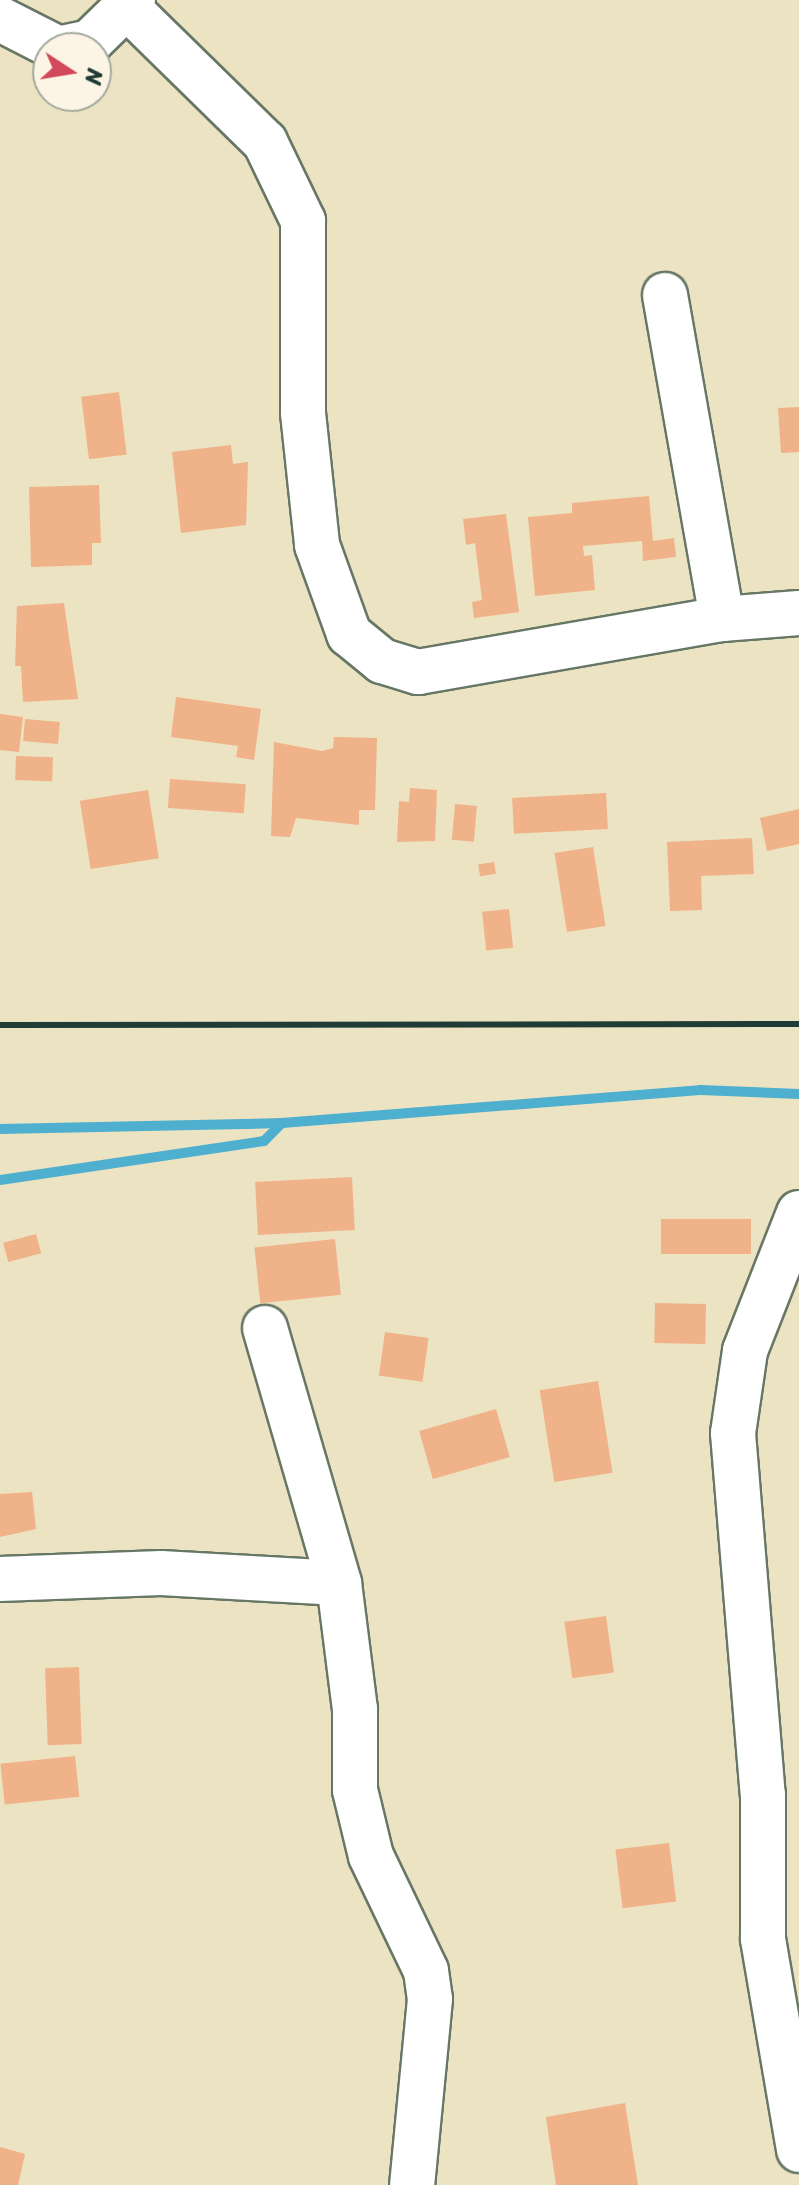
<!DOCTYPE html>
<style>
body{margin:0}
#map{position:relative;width:799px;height:2185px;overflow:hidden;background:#ece3c2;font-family:Sriracha,sans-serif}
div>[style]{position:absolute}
.stream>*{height:10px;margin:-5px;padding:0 5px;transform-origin:5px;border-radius:5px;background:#4fafce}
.building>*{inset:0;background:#f0b288;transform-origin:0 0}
.roads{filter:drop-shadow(2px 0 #677766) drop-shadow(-2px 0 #677766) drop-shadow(0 2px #677766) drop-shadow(0 -2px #677766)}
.minor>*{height:44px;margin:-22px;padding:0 22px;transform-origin:22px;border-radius:22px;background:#fff}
.rail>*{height:6px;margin:-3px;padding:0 3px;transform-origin:3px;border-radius:3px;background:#1f3d34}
span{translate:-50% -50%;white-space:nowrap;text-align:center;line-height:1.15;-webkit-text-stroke:6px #fcf5e5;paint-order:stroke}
.north{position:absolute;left:32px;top:32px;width:80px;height:80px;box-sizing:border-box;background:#fcf5e5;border:2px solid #a4ab9e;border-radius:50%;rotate:102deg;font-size:22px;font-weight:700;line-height:32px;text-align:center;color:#1f3d34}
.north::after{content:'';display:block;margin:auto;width:28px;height:36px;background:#d1495b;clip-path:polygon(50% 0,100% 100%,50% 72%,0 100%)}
</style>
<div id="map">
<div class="stream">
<i style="left:0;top:1129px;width:282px;rotate:-1.2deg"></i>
<i style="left:282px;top:1123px;width:419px;rotate:-4.5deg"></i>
<i style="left:700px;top:1090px;width:99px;rotate:2.3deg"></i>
<i style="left:0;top:1180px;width:267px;rotate:-8.4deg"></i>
<i style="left:264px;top:1141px;width:25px;rotate:-45deg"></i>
</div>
<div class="building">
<i style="left:119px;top:392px;width:63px;height:38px;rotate:83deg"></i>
<i style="clip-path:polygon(799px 407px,799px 452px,781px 453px,778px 408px)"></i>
<i style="clip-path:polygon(231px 445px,233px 464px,248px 462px,246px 525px,181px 533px,172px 452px)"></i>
<i style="clip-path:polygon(99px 485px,101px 543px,92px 543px,92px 565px,31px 567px,29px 487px)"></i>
<i style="clip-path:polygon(649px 496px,653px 541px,674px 538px,676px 557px,643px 561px,642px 541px,583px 546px,584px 556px,592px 555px,595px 590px,535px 596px,528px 517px,572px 513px,572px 503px)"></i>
<i style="clip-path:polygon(506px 514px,519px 612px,474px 618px,472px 602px,482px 600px,475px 543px,466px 545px,463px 519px)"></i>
<i style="clip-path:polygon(64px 603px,78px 699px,23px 702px,21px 666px,15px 666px,17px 606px)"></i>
<i style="clip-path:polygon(176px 697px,261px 709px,254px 760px,236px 757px,238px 746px,171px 737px)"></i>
<i style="clip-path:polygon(0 714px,23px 717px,19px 752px,0 750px)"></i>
<i style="left:25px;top:719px;width:35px;height:22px;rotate:5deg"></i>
<i style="clip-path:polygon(334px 737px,377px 738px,375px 810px,359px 810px,359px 825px,296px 818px,290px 837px,271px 836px,274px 742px,322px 751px,333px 748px)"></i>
<i style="left:16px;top:756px;width:37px;height:24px;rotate:2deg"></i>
<i style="left:170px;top:779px;width:76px;height:29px;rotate:4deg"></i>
<i style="clip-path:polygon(410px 788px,437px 790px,435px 841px,397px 842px,399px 801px,409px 802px)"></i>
<i style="left:148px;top:790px;width:69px;height:69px;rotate:81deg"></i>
<i style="left:606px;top:793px;width:36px;height:94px;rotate:87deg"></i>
<i style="left:455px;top:804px;width:22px;height:36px;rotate:5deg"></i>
<i style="clip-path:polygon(799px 809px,799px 844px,767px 851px,760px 818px)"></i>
<i style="clip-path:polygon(752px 838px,754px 874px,701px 876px,702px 910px,670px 911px,667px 842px)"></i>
<i style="left:593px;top:847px;width:80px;height:39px;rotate:81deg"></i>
<i style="left:494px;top:862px;width:12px;height:16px;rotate:81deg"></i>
<i style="left:509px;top:909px;width:39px;height:27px;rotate:84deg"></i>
<i style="left:352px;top:1177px;width:53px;height:97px;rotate:87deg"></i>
<i style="left:661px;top:1219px;width:90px;height:35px"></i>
<i style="left:36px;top:1234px;width:20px;height:34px;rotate:75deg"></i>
<i style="left:335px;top:1239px;width:56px;height:81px;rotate:84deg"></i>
<i style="left:655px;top:1303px;width:51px;height:40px;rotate:1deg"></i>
<i style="left:385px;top:1332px;width:44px;height:44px;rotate:8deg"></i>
<i style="left:598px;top:1381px;width:93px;height:59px;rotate:81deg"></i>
<i style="left:496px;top:1409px;width:50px;height:80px;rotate:74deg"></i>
<i style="clip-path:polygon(32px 1492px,36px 1529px,0 1537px,0 1494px)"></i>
<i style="left:606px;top:1616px;width:57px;height:42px;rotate:82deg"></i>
<i style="left:79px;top:1667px;width:77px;height:34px;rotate:88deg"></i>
<i style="left:75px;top:1756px;width:41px;height:75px;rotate:84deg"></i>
<i style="left:669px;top:1843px;width:59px;height:54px;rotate:83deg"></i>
<i style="clip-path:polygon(625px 2103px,638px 2185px,556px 2185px,546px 2117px)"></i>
<i style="clip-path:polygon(0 2147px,25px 2154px,18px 2185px,0 2185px)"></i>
</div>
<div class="roads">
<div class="minor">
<i style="left:128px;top:8px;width:192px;rotate:44.4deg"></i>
<i style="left:265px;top:142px;width:88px;rotate:64.3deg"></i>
<i style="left:303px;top:221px;width:192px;rotate:90deg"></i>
<i style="left:303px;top:413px;width:133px;rotate:83.9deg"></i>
<i style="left:317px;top:545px;width:95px;rotate:70.2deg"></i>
<i style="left:349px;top:634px;width:43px;rotate:39.3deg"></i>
<i style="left:382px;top:661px;width:38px;rotate:17deg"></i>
<i style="left:418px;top:672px;width:309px;rotate:-9.9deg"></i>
<i style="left:722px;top:619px;width:77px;rotate:-4.5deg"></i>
<i style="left:0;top:19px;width:64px;rotate:27deg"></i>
<i style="left:62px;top:48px;width:29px;rotate:-12deg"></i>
<i style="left:90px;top:42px;width:60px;rotate:-44.3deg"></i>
<i style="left:665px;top:295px;width:329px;rotate:80deg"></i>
<i style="left:799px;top:1213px;width:148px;rotate:111.4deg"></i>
<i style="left:745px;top:1351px;width:83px;rotate:98.3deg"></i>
<i style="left:733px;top:1433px;width:363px;rotate:85.3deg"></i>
<i style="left:763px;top:1795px;width:144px;rotate:90deg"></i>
<i style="left:763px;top:1939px;width:214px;rotate:80.3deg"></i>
<i style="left:265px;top:1328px;width:266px;rotate:73.8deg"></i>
<i style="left:339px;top:1583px;width:127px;rotate:82.8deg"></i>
<i style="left:355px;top:1709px;width:81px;rotate:90deg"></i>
<i style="left:355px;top:1790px;width:68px;rotate:76.4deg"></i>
<i style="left:371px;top:1856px;width:127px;rotate:64.4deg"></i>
<i style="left:426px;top:1971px;width:28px;rotate:82deg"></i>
<i style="left:430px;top:1999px;width:187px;rotate:95.5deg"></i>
<i style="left:0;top:1579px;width:161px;rotate:-2.1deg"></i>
<i style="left:161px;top:1573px;width:178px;rotate:3.2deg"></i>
</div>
</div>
<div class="rail">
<i style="left:0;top:1025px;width:799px;rotate:-0.07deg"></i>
</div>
<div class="north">N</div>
</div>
